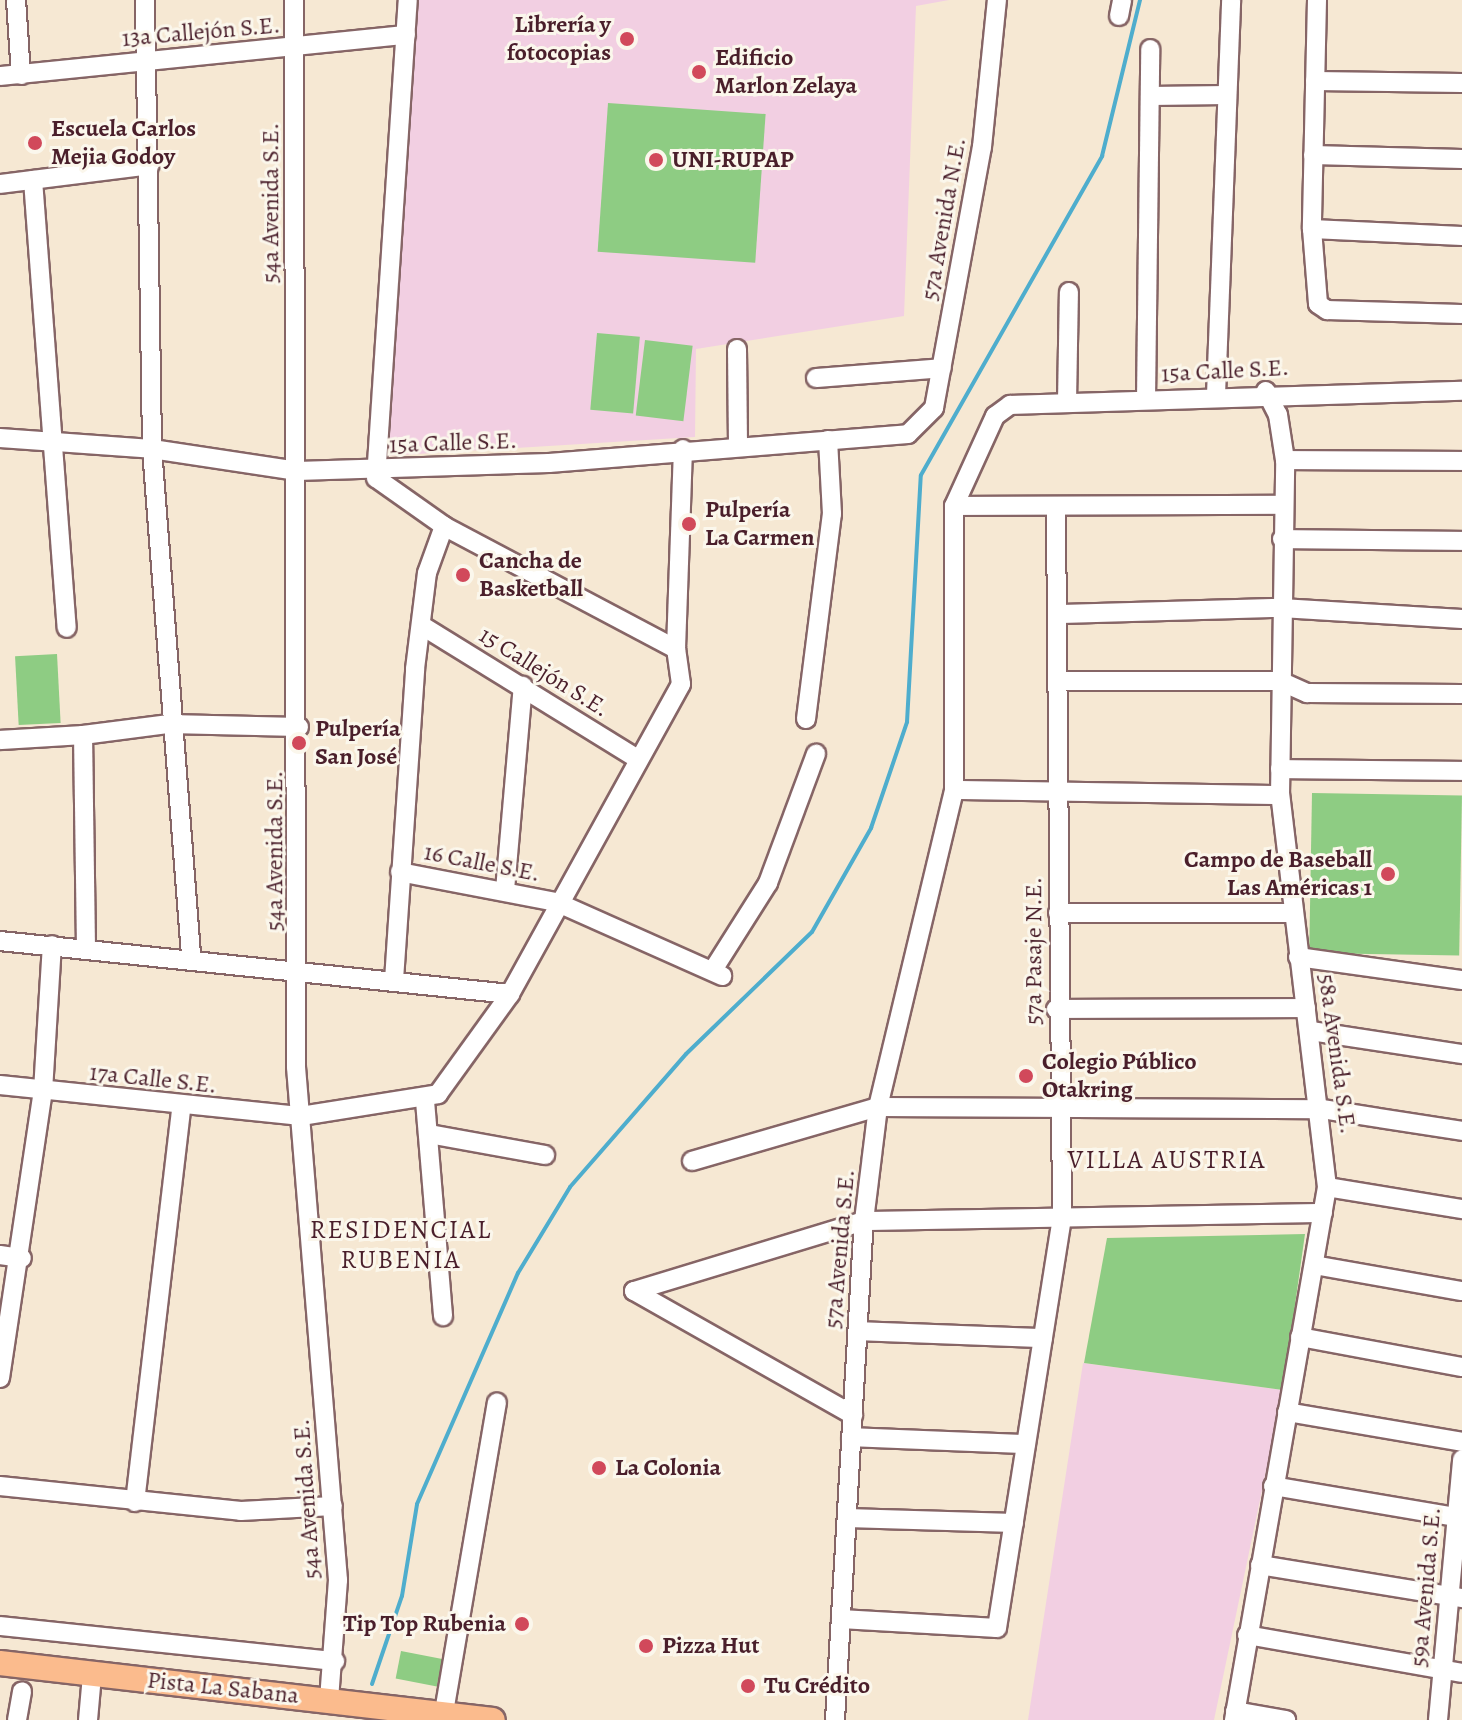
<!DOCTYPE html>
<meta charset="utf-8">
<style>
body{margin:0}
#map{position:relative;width:1462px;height:1720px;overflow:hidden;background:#f6e8d3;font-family:Alegreya,serif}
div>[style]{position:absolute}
.built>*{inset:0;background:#f2cfe2}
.green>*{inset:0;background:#8ecc83;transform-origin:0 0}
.stream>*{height:4px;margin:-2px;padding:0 2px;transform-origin:2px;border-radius:2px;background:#4eadcd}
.roads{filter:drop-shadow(2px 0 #866566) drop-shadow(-2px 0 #866566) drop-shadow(0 2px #866566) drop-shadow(0 -2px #866566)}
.minor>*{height:18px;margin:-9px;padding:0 9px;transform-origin:9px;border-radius:9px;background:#fff}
.major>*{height:24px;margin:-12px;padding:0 12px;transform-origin:12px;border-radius:12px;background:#fbbb8d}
.dots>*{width:22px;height:22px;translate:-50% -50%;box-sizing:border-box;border:4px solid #fbf7ec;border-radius:50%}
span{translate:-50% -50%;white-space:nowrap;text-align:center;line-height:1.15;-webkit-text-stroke:6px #fbf7ec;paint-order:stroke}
.poi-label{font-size:24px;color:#4a1f2b;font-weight:700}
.right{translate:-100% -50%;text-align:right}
.left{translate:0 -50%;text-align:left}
.street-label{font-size:24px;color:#4a1f2b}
.neighbourhood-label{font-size:26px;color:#4a1f2b;letter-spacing:2px}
</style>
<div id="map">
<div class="built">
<i style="clip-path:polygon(411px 0,949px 0,916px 6px,904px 316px,696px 349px,695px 437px,384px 456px)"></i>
<i style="clip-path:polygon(1083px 1363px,1283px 1390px,1214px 1720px,1028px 1720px)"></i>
</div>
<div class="green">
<i style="left:608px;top:103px;width:158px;height:149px;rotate:4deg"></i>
<i style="left:597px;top:333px;width:43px;height:77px;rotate:5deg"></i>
<i style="left:645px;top:340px;width:48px;height:76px;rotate:7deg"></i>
<i style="left:57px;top:654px;width:69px;height:42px;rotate:87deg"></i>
<i style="left:1312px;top:793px;width:150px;height:160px;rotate:1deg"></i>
<i style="clip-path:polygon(1305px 1234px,1283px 1390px,1084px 1363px,1107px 1238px)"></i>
<i style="left:401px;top:1651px;width:42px;height:28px;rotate:11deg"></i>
</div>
<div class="stream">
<i style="left:372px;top:1684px;width:93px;rotate:-71.2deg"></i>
<i style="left:402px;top:1596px;width:93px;rotate:-80.7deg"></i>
<i style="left:417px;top:1504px;width:252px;rotate:-66.4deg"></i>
<i style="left:518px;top:1273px;width:100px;rotate:-58.8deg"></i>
<i style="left:570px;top:1187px;width:176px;rotate:-48.9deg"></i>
<i style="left:686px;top:1054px;width:175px;rotate:-44.1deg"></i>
<i style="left:812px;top:932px;width:120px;rotate:-60.4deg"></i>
<i style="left:871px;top:828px;width:112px;rotate:-71.2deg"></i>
<i style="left:907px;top:722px;width:247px;rotate:-86.8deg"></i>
<i style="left:921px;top:475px;width:367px;rotate:-60.4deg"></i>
<i style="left:1102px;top:156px;width:161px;rotate:-76.3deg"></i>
</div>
<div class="roads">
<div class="minor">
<i style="left:16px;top:0;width:75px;rotate:86.2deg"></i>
<i style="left:145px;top:0;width:449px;rotate:89.1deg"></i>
<i style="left:152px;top:449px;width:508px;rotate:85.59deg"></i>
<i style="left:294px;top:0;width:1067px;rotate:89.89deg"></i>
<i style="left:296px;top:1067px;width:515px;rotate:85.32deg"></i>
<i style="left:338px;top:1580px;width:119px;rotate:94.3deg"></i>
<i style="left:1317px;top:0;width:229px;rotate:91.3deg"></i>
<i style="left:1312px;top:229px;width:75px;rotate:85.4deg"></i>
<i style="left:1318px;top:304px;width:11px;rotate:34deg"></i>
<i style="left:1327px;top:310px;width:135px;rotate:1.7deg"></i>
<i style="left:1119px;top:16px;width:16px;rotate:-79deg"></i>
<i style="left:0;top:76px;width:408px;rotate:-5.8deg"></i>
<i style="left:1315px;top:81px;width:147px;rotate:0.8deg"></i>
<i style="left:1150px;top:96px;width:77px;rotate:-0.7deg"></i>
<i style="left:1313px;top:155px;width:149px;rotate:1.5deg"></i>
<i style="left:33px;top:180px;width:449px;rotate:85.7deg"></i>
<i style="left:0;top:184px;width:151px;rotate:-7.2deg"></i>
<i style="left:1312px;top:229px;width:150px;rotate:2.7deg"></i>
<i style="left:737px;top:349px;width:97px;rotate:89.4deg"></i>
<i style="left:816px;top:378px;width:126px;rotate:-4.5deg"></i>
<i style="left:1216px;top:395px;width:395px;rotate:-87.8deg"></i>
<i style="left:1146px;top:400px;width:351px;rotate:-89.3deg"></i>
<i style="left:1067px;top:402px;width:110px;rotate:-89deg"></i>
<i style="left:0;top:438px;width:152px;rotate:4.1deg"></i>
<i style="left:152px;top:449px;width:147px;rotate:8.6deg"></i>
<i style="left:297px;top:471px;width:252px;rotate:-1.8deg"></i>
<i style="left:549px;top:463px;width:360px;rotate:-4.6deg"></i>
<i style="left:908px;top:434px;width:37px;rotate:-45deg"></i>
<i style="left:934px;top:408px;width:265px;rotate:-79.6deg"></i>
<i style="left:982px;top:147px;width:148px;rotate:-84.2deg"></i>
<i style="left:1285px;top:460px;width:177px;rotate:0.3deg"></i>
<i style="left:954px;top:506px;width:329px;rotate:-0.2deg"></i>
<i style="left:1282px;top:539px;width:180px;rotate:0.6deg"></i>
<i style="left:1061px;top:614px;width:220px;rotate:-1.6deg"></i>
<i style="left:1281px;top:608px;width:181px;rotate:3.5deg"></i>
<i style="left:424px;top:627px;width:251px;rotate:31.7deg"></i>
<i style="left:676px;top:649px;width:200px;rotate:-88deg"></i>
<i style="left:1060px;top:681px;width:220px"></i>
<i style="left:1280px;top:681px;width:30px;rotate:24deg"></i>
<i style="left:1307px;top:693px;width:155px;rotate:0.4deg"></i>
<i style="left:806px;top:719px;width:207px;rotate:-82.8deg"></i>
<i style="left:832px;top:514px;width:74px;rotate:-93.1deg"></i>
<i style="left:0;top:740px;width:83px;rotate:-3.4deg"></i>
<i style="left:1280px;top:769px;width:182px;rotate:0.6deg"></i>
<i style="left:954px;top:790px;width:326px;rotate:0.9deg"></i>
<i style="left:400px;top:872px;width:159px;rotate:10.9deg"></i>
<i style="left:556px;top:902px;width:182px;rotate:24deg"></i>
<i style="left:505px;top:890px;width:205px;rotate:-85deg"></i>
<i style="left:1058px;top:913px;width:234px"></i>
<i style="left:0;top:941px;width:513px;rotate:5.93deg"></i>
<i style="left:86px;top:948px;width:213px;rotate:-90.8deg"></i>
<i style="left:83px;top:735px;width:87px;rotate:-7.3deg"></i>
<i style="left:169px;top:724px;width:130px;rotate:1.3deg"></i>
<i style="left:1298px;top:957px;width:166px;rotate:8deg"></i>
<i style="left:713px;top:970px;width:103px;rotate:-57.7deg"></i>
<i style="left:768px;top:883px;width:138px;rotate:-69.6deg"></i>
<i style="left:394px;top:980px;width:312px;rotate:-86.1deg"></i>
<i style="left:415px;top:669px;width:97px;rotate:-82.9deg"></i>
<i style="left:427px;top:573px;width:50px;rotate:-70.1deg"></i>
<i style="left:1056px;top:1009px;width:250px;rotate:-0.2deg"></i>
<i style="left:1311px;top:1031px;width:153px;rotate:8.7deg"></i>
<i style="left:0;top:1085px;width:303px;rotate:5.9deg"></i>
<i style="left:301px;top:1116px;width:139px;rotate:-9.1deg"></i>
<i style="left:438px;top:1094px;width:123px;rotate:-54.2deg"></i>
<i style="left:510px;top:994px;width:354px;rotate:-61.1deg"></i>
<i style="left:681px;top:684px;width:35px;rotate:-98deg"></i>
<i style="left:676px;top:649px;width:263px;rotate:-152.1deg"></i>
<i style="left:444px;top:526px;width:83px;rotate:-144.8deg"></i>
<i style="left:376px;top:478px;width:479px;rotate:-86.2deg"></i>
<i style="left:425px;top:1101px;width:216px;rotate:85.2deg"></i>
<i style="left:429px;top:1134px;width:118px;rotate:10.3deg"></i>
<i style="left:692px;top:1161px;width:194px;rotate:-16.2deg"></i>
<i style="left:878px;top:1107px;width:444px;rotate:0.3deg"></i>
<i style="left:1322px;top:1109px;width:142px;rotate:8.9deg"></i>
<i style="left:1327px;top:1187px;width:137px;rotate:9.3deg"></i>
<i style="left:0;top:1255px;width:22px;rotate:8deg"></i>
<i style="left:1314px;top:1265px;width:150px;rotate:10deg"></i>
<i style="left:634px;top:1291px;width:240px;rotate:-16.9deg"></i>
<i style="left:864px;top:1221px;width:459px;rotate:-1deg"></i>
<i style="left:634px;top:1291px;width:252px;rotate:29.5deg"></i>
<i style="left:858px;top:1331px;width:185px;rotate:2.2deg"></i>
<i style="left:1300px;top:1337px;width:165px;rotate:10.5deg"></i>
<i style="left:0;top:1378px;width:290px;rotate:-81.5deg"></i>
<i style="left:43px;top:1091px;width:146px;rotate:-86.5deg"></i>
<i style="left:1287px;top:1412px;width:178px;rotate:9.7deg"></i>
<i style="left:851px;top:1437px;width:175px;rotate:2.3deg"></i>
<i style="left:0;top:1486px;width:242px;rotate:5.9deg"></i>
<i style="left:241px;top:1511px;width:92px;rotate:-3.1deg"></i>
<i style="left:1273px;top:1486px;width:192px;rotate:9.6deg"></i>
<i style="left:135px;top:1502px;width:397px;rotate:-83.3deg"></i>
<i style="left:847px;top:1518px;width:167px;rotate:1.7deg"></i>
<i style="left:1260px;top:1565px;width:205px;rotate:9.3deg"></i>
<i style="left:841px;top:1619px;width:156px;rotate:3.3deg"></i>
<i style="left:997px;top:1628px;width:417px;rotate:-81deg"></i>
<i style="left:1062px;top:1216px;width:707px;rotate:-90.49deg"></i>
<i style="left:0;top:1626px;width:337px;rotate:6deg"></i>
<i style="left:1247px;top:1635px;width:218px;rotate:10deg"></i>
<i style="left:1235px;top:1711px;width:52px;rotate:10deg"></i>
<i style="left:444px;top:1712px;width:314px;rotate:-80.3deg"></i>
<i style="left:17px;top:1720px;width:29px;rotate:-80deg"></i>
<i style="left:88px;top:1720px;width:45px;rotate:-84.9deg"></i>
<i style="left:835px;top:1720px;width:500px;rotate:-86.7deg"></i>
<i style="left:864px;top:1221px;width:115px;rotate:-83deg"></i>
<i style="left:878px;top:1107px;width:326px;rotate:-76.5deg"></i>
<i style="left:954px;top:790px;width:284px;rotate:-90deg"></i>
<i style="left:954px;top:506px;width:99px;rotate:-65.5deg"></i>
<i style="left:995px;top:416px;width:19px;rotate:-36deg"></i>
<i style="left:1010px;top:405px;width:452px;rotate:-1.8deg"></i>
<i style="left:1234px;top:1720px;width:541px;rotate:-80.1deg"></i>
<i style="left:1327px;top:1187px;width:395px;rotate:-96.8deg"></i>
<i style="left:1280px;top:795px;width:335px;rotate:-89.1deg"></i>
<i style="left:1285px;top:460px;width:46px;rotate:-98.8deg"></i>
<i style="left:1278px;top:415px;width:27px;rotate:-117deg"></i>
<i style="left:1438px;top:1720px;width:262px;rotate:-84.7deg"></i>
</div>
<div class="major">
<i style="left:0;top:1663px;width:496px;rotate:6.6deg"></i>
</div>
</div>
<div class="dots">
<i style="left:627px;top:39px;background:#d1495b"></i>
<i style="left:699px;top:72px;background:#d1495b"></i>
<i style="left:35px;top:143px;background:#d1495b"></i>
<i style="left:656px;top:160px;background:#d1495b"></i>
<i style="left:689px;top:524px;background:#d1495b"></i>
<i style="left:463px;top:575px;background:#d1495b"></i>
<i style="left:299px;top:743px;background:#d1495b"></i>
<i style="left:1388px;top:874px;background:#d1495b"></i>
<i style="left:1026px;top:1076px;background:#d1495b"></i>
<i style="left:599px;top:1468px;background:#d1495b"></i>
<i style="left:522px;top:1624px;background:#d1495b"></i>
<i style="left:646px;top:1646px;background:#d1495b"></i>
<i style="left:748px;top:1686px;background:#d1495b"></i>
</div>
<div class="poi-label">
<span class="right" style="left:611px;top:39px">Librería y<br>fotocopias</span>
<span class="left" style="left:715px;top:72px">Edificio<br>Marlon Zelaya</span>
<span class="left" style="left:51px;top:143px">Escuela Carlos<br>Mejia Godoy</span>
<span class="left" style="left:672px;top:160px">UNI-RUPAP</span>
<span class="left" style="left:705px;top:524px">Pulpería<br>La Carmen</span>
<span class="left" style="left:479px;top:575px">Cancha de<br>Basketball</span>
<span class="left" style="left:315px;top:743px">Pulpería<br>San José</span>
<span class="right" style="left:1372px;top:874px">Campo de Baseball<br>Las Américas 1</span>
<span class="left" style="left:1042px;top:1076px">Colegio Público<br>Otakring</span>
<span class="left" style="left:615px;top:1468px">La Colonia</span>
<span class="right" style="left:506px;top:1624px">Tip Top Rubenia</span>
<span class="left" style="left:662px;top:1646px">Pizza Hut</span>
<span class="left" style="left:764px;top:1686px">Tu Crédito</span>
</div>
<div class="street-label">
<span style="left:201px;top:32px;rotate:-5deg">13a Callejón S.E.</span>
<span style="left:271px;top:203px;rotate:-90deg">54a Avenida S.E.</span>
<span style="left:944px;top:219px;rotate:-80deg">57a Avenida N.E.</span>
<span style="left:1225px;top:371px;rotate:-3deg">15a Calle S.E.</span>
<span style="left:453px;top:443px;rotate:-2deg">15a Calle S.E.</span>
<span style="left:544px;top:672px;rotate:32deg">15 Callejón S.E.</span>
<span style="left:275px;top:851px;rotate:-90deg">54a Avenida S.E.</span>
<span style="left:482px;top:863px;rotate:11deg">16 Calle S.E.</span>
<span style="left:1034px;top:951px;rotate:-90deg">57a Pasaje N.E.</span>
<span style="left:1337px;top:1054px;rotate:82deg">58a Avenida S.E.</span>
<span style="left:153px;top:1079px;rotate:6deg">17a Calle S.E.</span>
<span style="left:840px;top:1249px;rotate:-85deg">57a Avenida S.E.</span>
<span style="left:307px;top:1499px;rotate:-94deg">54a Avenida S.E.</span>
<span style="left:1426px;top:1587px;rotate:-85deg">59a Avenida S.E.</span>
<span style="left:223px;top:1688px;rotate:6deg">Pista La Sabana</span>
</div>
<div class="neighbourhood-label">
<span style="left:1167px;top:1160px">VILLA AUSTRIA</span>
<span style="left:401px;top:1245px">RESIDENCIAL<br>RUBENIA</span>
</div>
</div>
